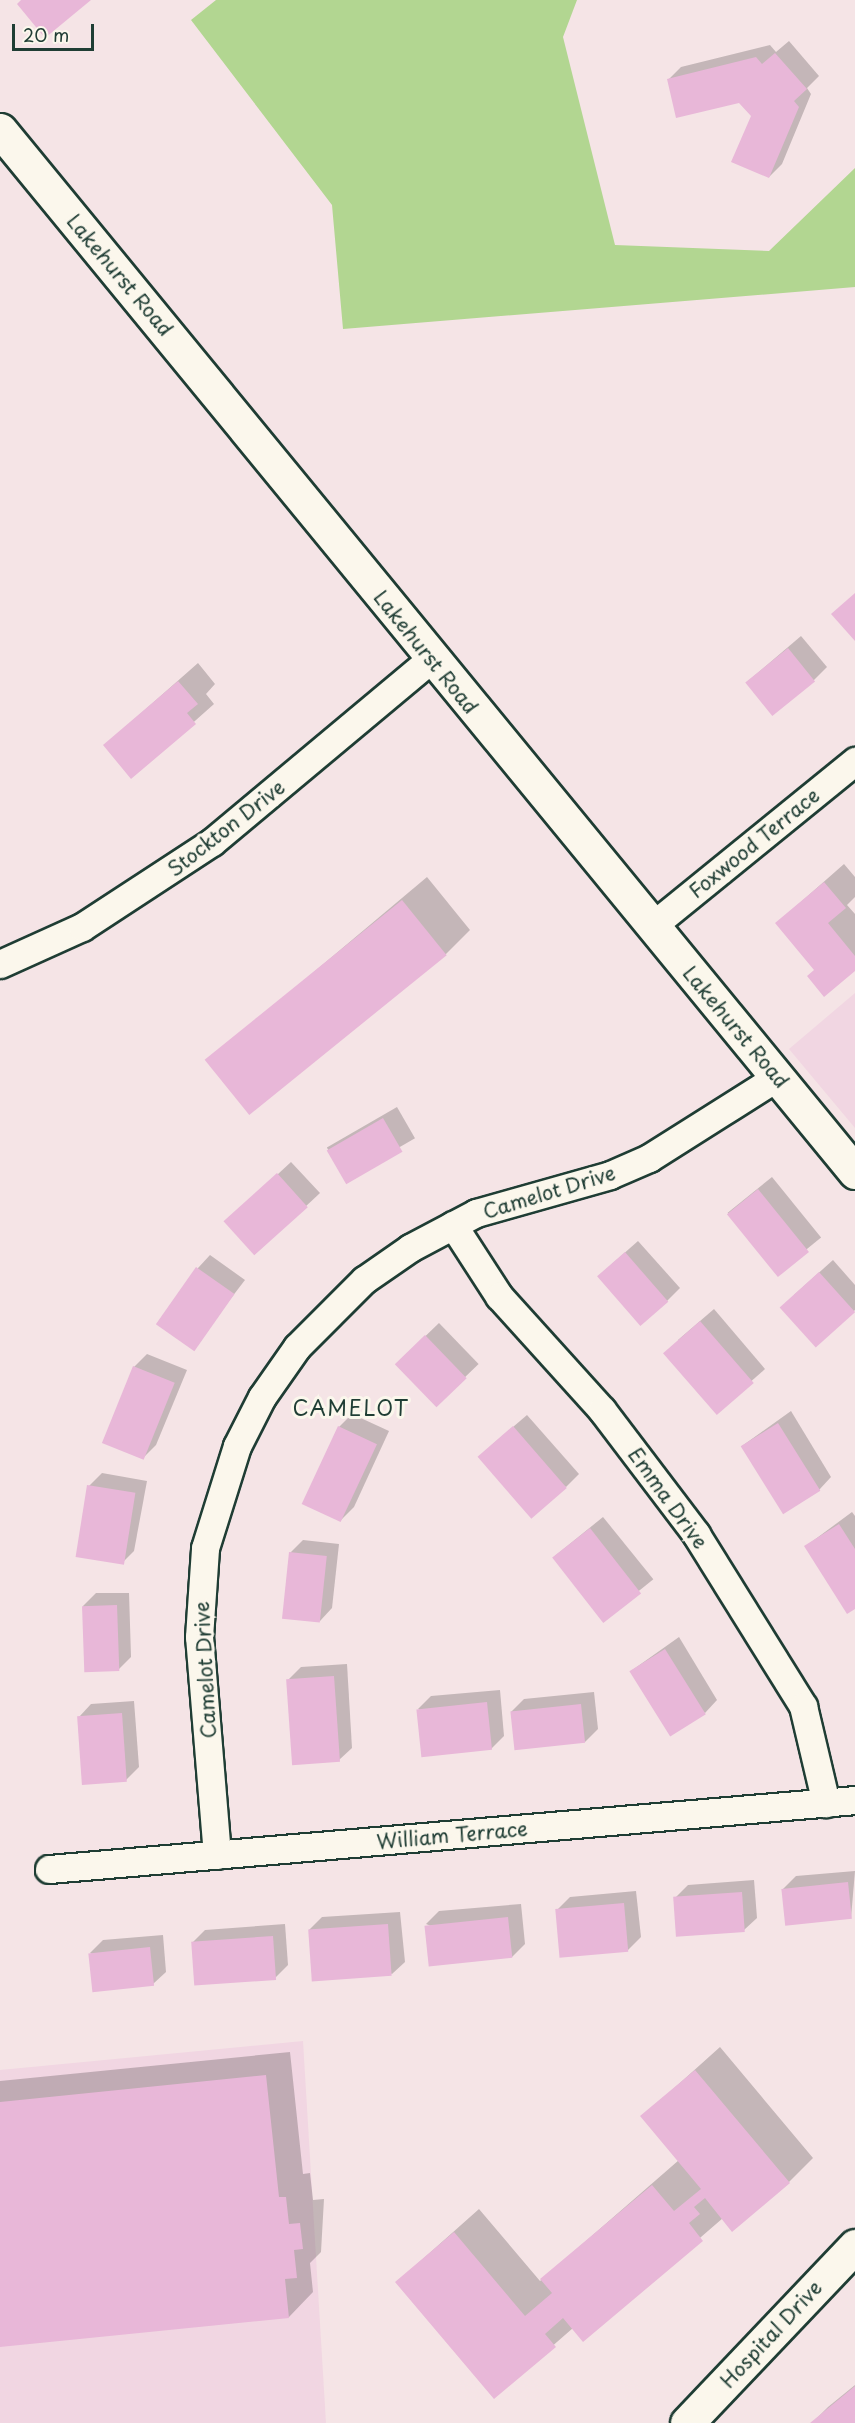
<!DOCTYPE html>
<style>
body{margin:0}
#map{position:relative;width:855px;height:2423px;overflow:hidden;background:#f5e4e6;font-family:"Playpen Sans",sans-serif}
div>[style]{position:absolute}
.built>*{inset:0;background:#f1d6e2}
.green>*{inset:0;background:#b2d691}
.shadow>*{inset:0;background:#0003;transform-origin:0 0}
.building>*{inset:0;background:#e8b7d8;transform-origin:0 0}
.roads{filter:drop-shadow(2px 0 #1f3d34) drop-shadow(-2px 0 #1f3d34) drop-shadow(0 2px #1f3d34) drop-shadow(0 -2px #1f3d34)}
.minor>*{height:27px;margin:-13.5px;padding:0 13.5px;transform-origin:13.5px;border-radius:13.5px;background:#fbf7ec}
.tertiary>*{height:33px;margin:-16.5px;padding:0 16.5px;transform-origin:16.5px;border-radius:16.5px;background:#fbf7ec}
.secondary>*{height:33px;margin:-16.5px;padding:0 16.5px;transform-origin:16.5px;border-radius:16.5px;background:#fbf7ec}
span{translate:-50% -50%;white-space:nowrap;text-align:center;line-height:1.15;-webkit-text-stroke:6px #fbf7ec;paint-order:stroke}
.street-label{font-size:20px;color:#1f3d34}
.neighbourhood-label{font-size:21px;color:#1f3d34;letter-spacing:1.5px}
.scale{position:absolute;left:12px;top:24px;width:82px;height:27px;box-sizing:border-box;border:3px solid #1f3d34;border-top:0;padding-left:8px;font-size:18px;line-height:21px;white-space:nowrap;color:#1f3d34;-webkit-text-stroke:4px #fbf7ec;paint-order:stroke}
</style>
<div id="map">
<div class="built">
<i style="clip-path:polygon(855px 993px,855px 1128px,789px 1049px)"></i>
<i style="clip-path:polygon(303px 2041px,326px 2423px,0 2423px,0 2070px)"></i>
</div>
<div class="green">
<i style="clip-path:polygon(216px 0,577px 0,563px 37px,615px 245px,769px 251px,855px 168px,855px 287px,343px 329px,332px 205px,191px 20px)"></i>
</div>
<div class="shadow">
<i style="clip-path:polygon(789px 41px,819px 76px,807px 88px,811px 94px,782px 164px,769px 177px,752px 116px,739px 102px,668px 80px,681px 67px,770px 45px,776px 52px)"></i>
<i style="clip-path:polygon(801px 636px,827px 667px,814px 680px,747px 682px)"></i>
<i style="clip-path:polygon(198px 663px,215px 684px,206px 694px,214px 704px,132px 777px,105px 745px)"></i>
<i style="clip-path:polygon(844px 864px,855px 877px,855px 897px,847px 905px,855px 914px,855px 969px,816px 969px,777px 923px)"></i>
<i style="clip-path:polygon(427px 877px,470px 930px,446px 954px,208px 1061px)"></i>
<i style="left:397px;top:1107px;width:36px;height:81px;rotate:60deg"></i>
<i style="clip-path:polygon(291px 1162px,320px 1193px,255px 1254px,239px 1210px)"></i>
<i style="left:772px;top:1177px;width:78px;height:57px;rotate:51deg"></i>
<i style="clip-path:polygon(638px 1241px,680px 1288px,667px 1301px,612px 1264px)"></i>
<i style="clip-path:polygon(210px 1255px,245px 1280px,192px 1349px,198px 1268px)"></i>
<i style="clip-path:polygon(833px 1260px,855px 1285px,855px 1310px,815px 1345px,794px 1295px)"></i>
<i style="clip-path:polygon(714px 1309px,765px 1369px,716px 1412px,678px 1340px)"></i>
<i style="left:439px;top:1323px;width:57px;height:58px;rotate:46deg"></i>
<i style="clip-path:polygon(147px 1354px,187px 1370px,156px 1445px,143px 1458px,134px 1367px)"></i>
<i style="clip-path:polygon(791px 1411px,831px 1477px,819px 1490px,742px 1446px)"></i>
<i style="clip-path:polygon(352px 1414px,389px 1431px,354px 1507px,341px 1520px,339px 1427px)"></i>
<i style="clip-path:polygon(527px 1415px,579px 1474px,566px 1487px,493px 1444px)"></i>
<i style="clip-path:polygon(102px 1473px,147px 1481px,134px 1551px,121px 1564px,89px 1486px)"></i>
<i style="clip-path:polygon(852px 1512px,855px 1516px,855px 1608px,806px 1546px)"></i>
<i style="left:603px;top:1517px;width:80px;height:63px;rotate:51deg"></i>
<i style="clip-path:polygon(303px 1540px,339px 1544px,332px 1608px,320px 1621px,290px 1553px)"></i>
<i style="clip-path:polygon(96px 1593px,129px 1593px,131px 1657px,118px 1670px,83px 1606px)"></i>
<i style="clip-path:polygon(679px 1637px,717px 1700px,705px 1713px,631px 1671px)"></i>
<i style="clip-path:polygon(347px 1664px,352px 1748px,339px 1760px,288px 1680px,301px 1667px)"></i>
<i style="clip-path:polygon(500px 1690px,504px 1736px,491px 1749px,418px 1709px,431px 1696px)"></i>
<i style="clip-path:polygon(594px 1692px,598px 1729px,585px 1742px,511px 1712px,524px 1699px)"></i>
<i style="clip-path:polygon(134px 1701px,139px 1767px,126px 1780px,79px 1717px,91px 1704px)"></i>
<i style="clip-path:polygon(855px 1871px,851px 1918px,783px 1889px,796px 1876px)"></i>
<i style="clip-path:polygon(754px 1880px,757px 1918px,744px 1930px,675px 1898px,688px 1885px)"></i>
<i style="clip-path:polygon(636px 1891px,641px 1937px,628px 1950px,557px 1910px,570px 1897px)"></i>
<i style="clip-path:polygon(521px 1904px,525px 1944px,512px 1957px,426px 1924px,439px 1911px)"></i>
<i style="clip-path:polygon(400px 1912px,405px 1962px,392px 1974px,309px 1930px,322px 1917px)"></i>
<i style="clip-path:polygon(285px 1924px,288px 1965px,275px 1978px,192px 1943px,205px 1930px)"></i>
<i style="clip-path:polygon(163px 1935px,166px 1972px,153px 1984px,90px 1953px,103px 1940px)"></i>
<i style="clip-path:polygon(720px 2047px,813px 2158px,789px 2182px,723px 2218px,583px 2339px,573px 2328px,494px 2397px,397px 2282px,479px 2209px,540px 2281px,679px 2160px,642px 2117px)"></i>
<i style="clip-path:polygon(290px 2052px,303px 2174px,310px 2173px,313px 2200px,324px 2199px,321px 2252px,310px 2263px,313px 2292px,289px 2317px,0 2345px,0 2081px)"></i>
<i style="clip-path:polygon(855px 2385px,855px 2423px,812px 2423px,828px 2407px)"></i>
</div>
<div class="building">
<i style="clip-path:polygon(21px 0,91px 0,45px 38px,17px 4px)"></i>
<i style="clip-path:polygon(775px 53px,807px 89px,794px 101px,799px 107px,769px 178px,731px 162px,751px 116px,739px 103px,676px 118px,667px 79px,756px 57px,762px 64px)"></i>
<i style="clip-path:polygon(855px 593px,855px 641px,831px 614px)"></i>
<i style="left:788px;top:648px;width:43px;height:55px;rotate:51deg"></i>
<i style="clip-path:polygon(178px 681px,198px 704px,187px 713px,196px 724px,131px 779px,103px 745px)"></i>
<i style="clip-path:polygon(824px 882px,846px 908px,828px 923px,855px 956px,855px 971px,824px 997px,807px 976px,814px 970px,775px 923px)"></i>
<i style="left:402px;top:900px;width:71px;height:254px;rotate:51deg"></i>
<i style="left:383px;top:1118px;width:39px;height:65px;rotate:60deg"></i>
<i style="left:277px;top:1173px;width:46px;height:72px;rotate:48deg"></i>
<i style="left:758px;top:1189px;width:81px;height:40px;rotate:51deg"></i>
<i style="left:625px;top:1252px;width:66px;height:37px;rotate:49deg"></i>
<i style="left:196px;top:1267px;width:47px;height:70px;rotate:35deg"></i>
<i style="left:819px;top:1272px;width:54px;height:53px;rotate:48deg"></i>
<i style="left:700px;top:1321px;width:82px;height:49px;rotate:49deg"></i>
<i style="left:425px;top:1335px;width:60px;height:42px;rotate:46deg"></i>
<i style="left:133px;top:1366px;width:45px;height:83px;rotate:22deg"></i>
<i style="left:778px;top:1423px;width:80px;height:44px;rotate:58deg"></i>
<i style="left:338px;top:1426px;width:43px;height:86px;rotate:25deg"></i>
<i style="left:513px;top:1426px;width:82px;height:47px;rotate:49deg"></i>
<i style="left:87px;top:1485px;width:49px;height:73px;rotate:9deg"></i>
<i style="clip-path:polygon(839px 1524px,855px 1549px,855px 1609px,847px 1614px,804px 1546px)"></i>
<i style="left:590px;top:1528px;width:83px;height:48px;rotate:52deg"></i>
<i style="left:289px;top:1552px;width:38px;height:67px;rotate:6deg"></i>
<i style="left:117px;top:1605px;width:66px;height:35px;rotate:88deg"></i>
<i style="left:665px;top:1649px;width:77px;height:42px;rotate:58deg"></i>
<i style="left:334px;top:1676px;width:86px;height:48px;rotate:86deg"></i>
<i style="left:487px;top:1702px;width:48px;height:71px;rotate:84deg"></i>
<i style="left:581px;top:1704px;width:39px;height:71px;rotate:84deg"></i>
<i style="left:122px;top:1713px;width:69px;height:45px;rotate:86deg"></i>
<i style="left:848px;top:1882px;width:37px;height:67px;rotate:84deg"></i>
<i style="left:742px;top:1892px;width:40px;height:69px;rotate:86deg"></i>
<i style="left:624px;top:1903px;width:49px;height:69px;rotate:85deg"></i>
<i style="left:508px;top:1917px;width:41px;height:84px;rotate:84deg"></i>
<i style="left:388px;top:1924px;width:52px;height:80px;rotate:86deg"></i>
<i style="left:273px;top:1936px;width:44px;height:82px;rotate:86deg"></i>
<i style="left:150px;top:1947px;width:39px;height:62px;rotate:84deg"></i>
<i style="clip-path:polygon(695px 2070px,790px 2183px,732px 2232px,705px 2198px,694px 2207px,700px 2214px,689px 2223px,703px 2241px,583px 2342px,563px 2318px,545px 2334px,556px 2347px,494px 2399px,395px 2282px,454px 2232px,525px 2316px,552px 2293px,540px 2279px,652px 2185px,674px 2211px,701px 2189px,640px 2116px)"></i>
<i style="clip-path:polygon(266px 2075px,279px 2197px,286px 2197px,289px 2224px,300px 2223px,303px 2249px,294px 2250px,297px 2278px,285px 2279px,289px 2318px,0 2347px,0 2102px)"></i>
<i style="clip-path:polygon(855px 2386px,855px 2423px,810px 2423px)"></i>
</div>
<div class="roads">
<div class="minor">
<i style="left:652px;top:926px;width:262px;rotate:-39.1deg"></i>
<i style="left:0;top:964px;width:90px;rotate:-24.3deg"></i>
<i style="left:82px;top:927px;width:155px;rotate:-33.2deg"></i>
<i style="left:212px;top:842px;width:285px;rotate:-39.9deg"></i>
<i style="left:453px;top:1225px;width:85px;rotate:57.1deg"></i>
<i style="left:499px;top:1296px;width:154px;rotate:47.9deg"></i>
<i style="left:602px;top:1410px;width:156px;rotate:52.8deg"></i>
<i style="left:696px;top:1534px;width:203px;rotate:58.1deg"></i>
<i style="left:803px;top:1706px;width:100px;rotate:76.7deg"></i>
<i style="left:217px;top:1855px;width:219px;rotate:-94.7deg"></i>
<i style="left:199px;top:1637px;width:89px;rotate:-86.1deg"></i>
<i style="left:205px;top:1548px;width:107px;rotate:-72.6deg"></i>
<i style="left:237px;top:1446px;width:55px;rotate:-63deg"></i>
<i style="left:262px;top:1397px;width:61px;rotate:-55deg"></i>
<i style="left:297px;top:1347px;width:95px;rotate:-45deg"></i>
<i style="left:364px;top:1280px;width:56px;rotate:-34.8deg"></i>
<i style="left:410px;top:1248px;width:75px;rotate:-27.9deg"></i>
<i style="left:476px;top:1213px;width:139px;rotate:-15.8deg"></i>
<i style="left:610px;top:1175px;width:43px;rotate:-23.6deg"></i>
<i style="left:649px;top:1158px;width:151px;rotate:-32.3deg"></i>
<i style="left:49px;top:1869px;width:809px;rotate:-4.89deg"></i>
</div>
<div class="tertiary">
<i style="left:687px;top:2423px;width:244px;rotate:-46.5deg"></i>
</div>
<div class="secondary">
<i style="left:0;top:130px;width:1348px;rotate:50.63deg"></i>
</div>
</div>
<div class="street-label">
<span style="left:120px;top:275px;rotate:50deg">Lakehurst Road</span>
<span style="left:426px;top:652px;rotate:51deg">Lakehurst Road</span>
<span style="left:226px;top:828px;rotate:-38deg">Stockton Drive</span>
<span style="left:754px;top:843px;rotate:-39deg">Foxwood Terrace</span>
<span style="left:736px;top:1027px;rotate:50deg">Lakehurst Road</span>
<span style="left:549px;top:1192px;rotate:-17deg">Camelot Drive</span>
<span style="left:668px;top:1498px;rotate:54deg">Emma Drive</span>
<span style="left:205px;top:1670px;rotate:-93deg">Camelot Drive</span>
<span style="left:452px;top:1835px;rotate:-5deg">William Terrace</span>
<span style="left:771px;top:2334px;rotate:-47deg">Hospital Drive</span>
</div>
<div class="neighbourhood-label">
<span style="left:351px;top:1407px">CAMELOT</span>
</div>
<div class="scale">20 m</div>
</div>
